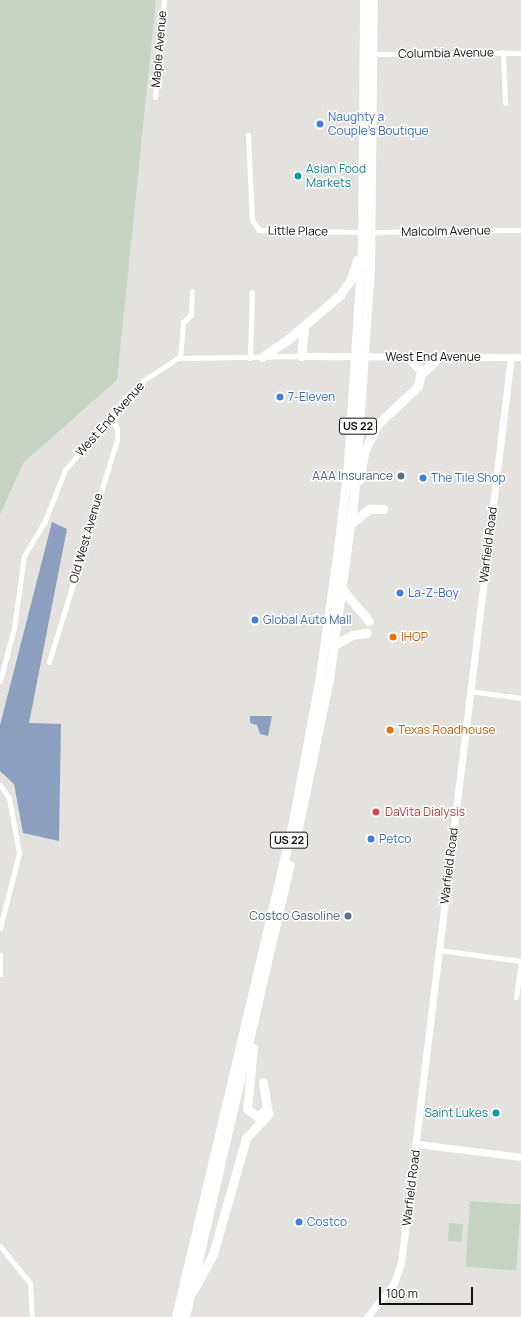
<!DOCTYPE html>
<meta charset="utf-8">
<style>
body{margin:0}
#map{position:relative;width:521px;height:1317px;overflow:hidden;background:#e3e2df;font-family:Manrope,sans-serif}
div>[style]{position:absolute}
.green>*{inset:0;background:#c5d5c1;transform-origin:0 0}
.water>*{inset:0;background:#8d9fbf}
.street>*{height:5px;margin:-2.5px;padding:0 2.5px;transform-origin:2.5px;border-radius:2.5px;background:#fff}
.secondary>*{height:7px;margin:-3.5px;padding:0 3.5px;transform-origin:3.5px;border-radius:3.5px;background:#fff}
.highway>*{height:9px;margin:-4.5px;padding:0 4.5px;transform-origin:4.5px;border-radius:4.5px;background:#fff}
.dots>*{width:11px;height:11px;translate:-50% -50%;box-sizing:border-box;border:2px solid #fff;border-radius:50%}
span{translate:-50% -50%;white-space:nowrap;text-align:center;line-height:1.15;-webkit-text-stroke:3px #fff;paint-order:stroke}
.shield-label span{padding:1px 3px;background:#fff;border:1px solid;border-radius:3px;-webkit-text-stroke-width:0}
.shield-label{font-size:11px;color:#121110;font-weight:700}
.street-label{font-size:12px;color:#121110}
.shop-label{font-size:12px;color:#366cbe}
.left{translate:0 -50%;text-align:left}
.culture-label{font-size:12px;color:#0d838f}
.right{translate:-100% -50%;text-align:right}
.service-label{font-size:12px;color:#4e5e75}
.food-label{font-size:12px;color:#c56008}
.health-label{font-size:12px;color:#be3a42}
.scale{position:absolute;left:379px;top:1287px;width:94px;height:18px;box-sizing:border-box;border:2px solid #121110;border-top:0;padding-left:5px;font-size:12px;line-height:14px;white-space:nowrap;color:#121110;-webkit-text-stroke:3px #fff;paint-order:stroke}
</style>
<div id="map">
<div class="green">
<i style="clip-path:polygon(0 0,156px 0,117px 380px,23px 463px,0 515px)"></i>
<i style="left:470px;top:1201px;width:51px;height:66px;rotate:4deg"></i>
<i style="left:449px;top:1223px;width:14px;height:18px;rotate:4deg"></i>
</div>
<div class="water">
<i style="clip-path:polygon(52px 522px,67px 529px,29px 723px,61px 724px,59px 841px,23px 833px,14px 784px,0 771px,0 725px)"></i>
<i style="clip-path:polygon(250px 716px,272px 716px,268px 736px,260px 734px,257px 725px,250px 723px)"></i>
</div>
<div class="street">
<i style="left:503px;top:52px;width:51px;rotate:87.8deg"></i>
<i style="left:372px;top:54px;width:149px;rotate:-0.4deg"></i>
<i style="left:155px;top:97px;width:97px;rotate:-84.7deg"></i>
<i style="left:248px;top:135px;width:85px;rotate:87.3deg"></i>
<i style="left:252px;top:220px;width:12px;rotate:55deg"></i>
<i style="left:259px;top:230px;width:103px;rotate:1.1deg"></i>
<i style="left:371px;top:232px;width:150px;rotate:-0.8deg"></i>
<i style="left:180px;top:358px;width:36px;rotate:-85deg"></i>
<i style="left:183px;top:322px;width:11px;rotate:-41deg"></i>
<i style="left:191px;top:315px;width:24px;rotate:-88deg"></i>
<i style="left:250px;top:358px;width:66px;rotate:-88.3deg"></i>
<i style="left:49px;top:662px;width:232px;rotate:-73deg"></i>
<i style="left:117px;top:440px;width:12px;rotate:-90deg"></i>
<i style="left:117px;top:428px;width:14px;rotate:-120deg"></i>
<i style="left:0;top:681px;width:55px;rotate:-75.2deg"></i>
<i style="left:14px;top:628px;width:73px;rotate:-82.1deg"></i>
<i style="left:24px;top:556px;width:39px;rotate:-59deg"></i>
<i style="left:44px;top:523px;width:57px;rotate:-68.4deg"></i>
<i style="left:65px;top:470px;width:94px;rotate:-50.2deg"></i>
<i style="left:125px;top:398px;width:26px;rotate:-43deg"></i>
<i style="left:144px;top:380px;width:40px;rotate:-32.9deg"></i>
<i style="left:178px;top:358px;width:123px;rotate:-0.9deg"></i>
<i style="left:470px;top:691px;width:51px;rotate:7.8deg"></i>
<i style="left:0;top:785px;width:16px;rotate:55deg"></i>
<i style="left:9px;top:798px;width:56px;rotate:79.7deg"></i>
<i style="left:19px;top:853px;width:77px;rotate:104.2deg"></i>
<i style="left:439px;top:950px;width:83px;rotate:7.6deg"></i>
<i style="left:0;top:955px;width:19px;rotate:90deg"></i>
<i style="left:516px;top:997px;width:35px;rotate:-82deg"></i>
<i style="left:0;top:1246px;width:48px;rotate:51deg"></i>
<i style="left:30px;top:1283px;width:34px;rotate:87deg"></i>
</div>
<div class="secondary">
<i style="left:301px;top:356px;width:220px;rotate:0.3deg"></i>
<i style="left:417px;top:1144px;width:105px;rotate:7.1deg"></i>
<i style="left:367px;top:1317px;width:43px;rotate:-51.5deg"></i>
<i style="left:394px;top:1283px;width:21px;rotate:-71deg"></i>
<i style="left:401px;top:1263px;width:913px;rotate:-83.08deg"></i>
</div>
<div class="highway">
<i style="left:301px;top:356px;width:30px;rotate:-84deg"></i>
<i style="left:262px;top:357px;width:29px;rotate:-34deg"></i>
<i style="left:286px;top:341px;width:71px;rotate:-40.4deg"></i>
<i style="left:340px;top:295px;width:19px;rotate:-55deg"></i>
<i style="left:351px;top:279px;width:20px;rotate:-72deg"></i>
<i style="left:421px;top:374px;width:25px;rotate:-43deg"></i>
<i style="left:359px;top:480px;width:31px;rotate:-79deg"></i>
<i style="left:365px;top:450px;width:28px;rotate:-64deg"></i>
<i style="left:377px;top:425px;width:57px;rotate:-43.6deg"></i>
<i style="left:418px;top:386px;width:16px;rotate:-79deg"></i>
<i style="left:421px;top:370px;width:18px;rotate:-135deg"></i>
<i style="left:349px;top:525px;width:26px;rotate:-39deg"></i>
<i style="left:369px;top:509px;width:14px"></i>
<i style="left:341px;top:588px;width:43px;rotate:49.7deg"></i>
<i style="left:332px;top:647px;width:23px;rotate:-31deg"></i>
<i style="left:352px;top:635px;width:15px;rotate:-8deg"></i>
<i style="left:297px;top:833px;width:157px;rotate:-78.3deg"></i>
<i style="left:329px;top:679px;width:185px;rotate:-82.2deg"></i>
<i style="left:354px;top:496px;width:230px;rotate:-86deg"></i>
<i style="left:370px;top:267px;width:267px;rotate:-89.4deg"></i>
<i style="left:253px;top:1048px;width:61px;rotate:95.6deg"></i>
<i style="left:247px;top:1109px;width:14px;rotate:36deg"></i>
<i style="left:258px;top:1117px;width:13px;rotate:-45deg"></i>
<i style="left:193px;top:1291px;width:42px;rotate:-61.6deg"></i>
<i style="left:213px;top:1254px;width:121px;rotate:-74.1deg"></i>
<i style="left:246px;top:1138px;width:33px;rotate:-47deg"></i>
<i style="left:268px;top:1114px;width:32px;rotate:-99deg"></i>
<i style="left:176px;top:1317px;width:498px;rotate:-76.7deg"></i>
<i style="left:291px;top:832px;width:152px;rotate:-79.4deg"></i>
<i style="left:319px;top:683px;width:135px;rotate:-81.9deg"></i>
<i style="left:338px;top:549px;width:85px;rotate:-83.2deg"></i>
<i style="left:348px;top:465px;width:219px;rotate:-86.3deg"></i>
<i style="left:362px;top:246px;width:246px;rotate:-89.5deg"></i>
<i style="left:185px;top:1317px;width:464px;rotate:-77deg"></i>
</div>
<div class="dots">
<i style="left:320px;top:124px;background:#3f7fe0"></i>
<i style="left:298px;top:176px;background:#0f9aa8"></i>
<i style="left:280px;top:397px;background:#3f7fe0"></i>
<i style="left:401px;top:476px;background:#5c6f8a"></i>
<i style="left:423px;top:478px;background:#3f7fe0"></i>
<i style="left:400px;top:593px;background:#3f7fe0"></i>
<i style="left:255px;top:620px;background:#3f7fe0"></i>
<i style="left:393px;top:637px;background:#e8710a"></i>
<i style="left:390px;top:730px;background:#e8710a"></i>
<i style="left:376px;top:812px;background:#e0444e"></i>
<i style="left:371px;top:839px;background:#3f7fe0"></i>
<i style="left:348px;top:916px;background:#5c6f8a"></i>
<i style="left:496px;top:1113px;background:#0f9aa8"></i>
<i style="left:299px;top:1222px;background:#3f7fe0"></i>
</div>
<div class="shield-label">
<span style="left:358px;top:426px">US 22</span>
<span style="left:289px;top:840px">US 22</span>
</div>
<div class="street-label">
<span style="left:159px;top:49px;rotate:-85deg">Maple Avenue</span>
<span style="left:446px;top:53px;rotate:-1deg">Columbia Avenue</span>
<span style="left:298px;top:231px;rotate:1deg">Little Place</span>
<span style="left:446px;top:231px;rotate:-1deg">Malcolm Avenue</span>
<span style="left:433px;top:357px">West End Avenue</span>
<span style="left:110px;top:419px;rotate:-48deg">West End Avenue</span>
<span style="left:86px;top:538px;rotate:-74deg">Old West Avenue</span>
<span style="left:488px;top:545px;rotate:-83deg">Warfield Road</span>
<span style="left:449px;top:866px;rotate:-83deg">Warfield Road</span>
<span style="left:411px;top:1188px;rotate:-83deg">Warfield Road</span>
</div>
<div class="shop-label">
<span class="left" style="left:328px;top:124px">Naughty a<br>Couple’s Boutique</span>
<span class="left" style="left:288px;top:397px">7-Eleven</span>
<span class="left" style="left:431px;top:478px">The Tile Shop</span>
<span class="left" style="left:408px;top:593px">La-Z-Boy</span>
<span class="left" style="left:263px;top:620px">Global Auto Mall</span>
<span class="left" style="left:379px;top:839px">Petco</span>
<span class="left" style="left:307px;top:1222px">Costco</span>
</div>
<div class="culture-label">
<span class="left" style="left:306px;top:176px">Asian Food<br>Markets</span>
<span class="right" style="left:488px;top:1113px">Saint Lukes</span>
</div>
<div class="service-label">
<span class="right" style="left:393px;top:476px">AAA Insurance</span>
<span class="right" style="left:340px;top:916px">Costco Gasoline</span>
</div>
<div class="food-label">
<span class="left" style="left:401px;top:637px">IHOP</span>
<span class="left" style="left:398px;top:730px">Texas Roadhouse</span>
</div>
<div class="health-label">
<span class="left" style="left:385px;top:812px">DaVita Dialysis</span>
</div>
<div class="scale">100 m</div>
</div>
